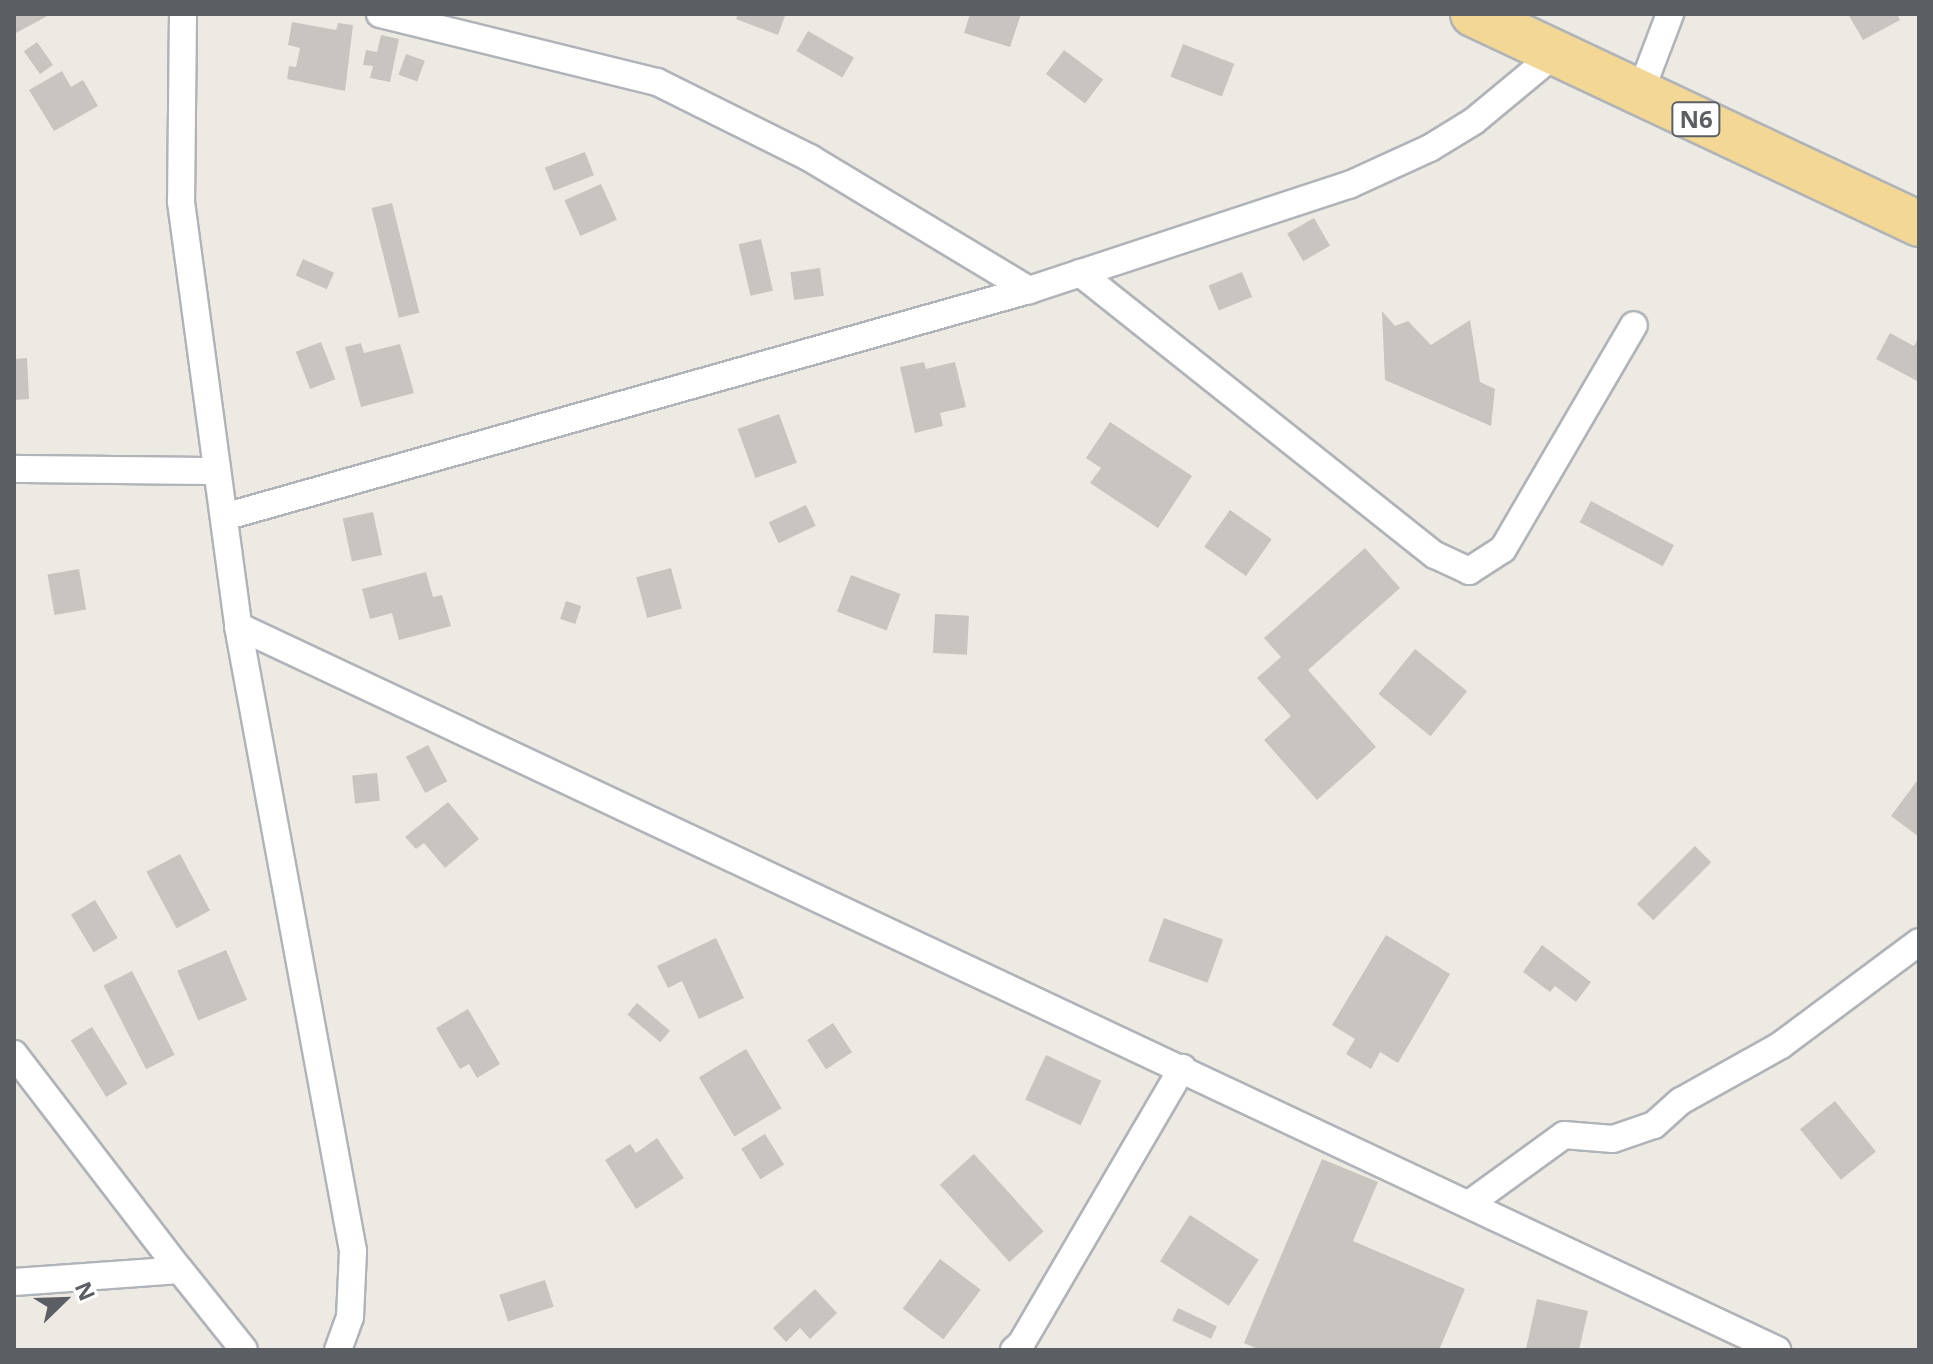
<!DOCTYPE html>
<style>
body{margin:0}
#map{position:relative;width:1933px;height:1364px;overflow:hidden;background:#eceae3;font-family:"Noto Sans",sans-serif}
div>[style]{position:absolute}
.building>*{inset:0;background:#c8c5c0;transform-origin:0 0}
.roads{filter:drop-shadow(2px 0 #b0b3b7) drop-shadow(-2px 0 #b0b3b7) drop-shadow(0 2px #b0b3b7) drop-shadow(0 -2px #b0b3b7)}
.street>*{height:26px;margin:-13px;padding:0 13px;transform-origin:13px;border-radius:13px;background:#fff}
.highway>*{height:44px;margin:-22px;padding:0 22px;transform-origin:22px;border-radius:22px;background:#f2d795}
span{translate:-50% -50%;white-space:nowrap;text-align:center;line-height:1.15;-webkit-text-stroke:6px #fff;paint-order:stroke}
.shield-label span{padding:2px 6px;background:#fff;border:2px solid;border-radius:6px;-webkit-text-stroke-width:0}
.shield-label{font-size:24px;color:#5b5e62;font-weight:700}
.frame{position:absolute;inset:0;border:16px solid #5b5e62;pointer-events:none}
.north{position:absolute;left:24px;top:1260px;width:80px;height:80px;-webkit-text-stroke:6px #fff;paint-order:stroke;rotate:67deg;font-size:22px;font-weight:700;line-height:32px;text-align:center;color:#5b5e62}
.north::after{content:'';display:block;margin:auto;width:28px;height:36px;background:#5b5e62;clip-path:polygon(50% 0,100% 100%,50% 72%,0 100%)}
</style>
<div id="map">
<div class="building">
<i style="clip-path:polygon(14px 14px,51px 14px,14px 34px)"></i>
<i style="clip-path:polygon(738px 14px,780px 14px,785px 16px,778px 35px,736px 19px)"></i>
<i style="clip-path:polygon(970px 14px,1021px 14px,1010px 47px,964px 33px)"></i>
<i style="clip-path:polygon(1848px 14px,1897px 14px,1900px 20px,1863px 40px)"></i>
<i style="clip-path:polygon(292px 22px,336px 30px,338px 23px,353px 25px,345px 91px,287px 79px,289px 66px,296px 67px,300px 48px,288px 45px)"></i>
<i style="left:808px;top:31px;width:53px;height:23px;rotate:30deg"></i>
<i style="clip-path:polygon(381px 35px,399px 39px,390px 82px,370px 78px,373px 66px,363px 65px,366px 50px,377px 52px)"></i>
<i style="left:37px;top:42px;width:28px;height:16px;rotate:55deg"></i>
<i style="left:1183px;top:44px;width:55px;height:35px;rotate:21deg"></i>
<i style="left:1064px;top:50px;width:49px;height:30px;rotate:37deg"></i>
<i style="left:406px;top:54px;width:20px;height:22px;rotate:20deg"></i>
<i style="clip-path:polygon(62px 71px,71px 87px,83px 80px,98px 106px,54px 131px,29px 90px)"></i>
<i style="left:585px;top:152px;width:25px;height:43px;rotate:69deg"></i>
<i style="left:601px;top:184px;width:39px;height:40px;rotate:66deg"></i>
<i style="left:392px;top:203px;width:113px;height:21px;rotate:76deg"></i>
<i style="left:1314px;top:218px;width:32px;height:31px;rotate:60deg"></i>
<i style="left:761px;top:239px;width:53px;height:23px;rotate:77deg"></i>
<i style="left:303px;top:259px;width:34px;height:18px;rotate:24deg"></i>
<i style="left:820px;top:268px;width:28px;height:30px;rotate:82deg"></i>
<i style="left:1242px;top:272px;width:27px;height:36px;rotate:68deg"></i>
<i style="clip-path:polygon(1382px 311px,1395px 326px,1408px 321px,1431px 345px,1470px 320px,1480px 382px,1495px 389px,1491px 426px,1385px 380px)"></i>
<i style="clip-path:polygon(1890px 333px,1914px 346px,1919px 336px,1919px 382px,1876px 359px)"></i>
<i style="left:321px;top:342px;width:40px;height:27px;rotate:69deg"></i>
<i style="clip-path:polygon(361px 343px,364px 353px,400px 344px,414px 393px,361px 407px,345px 347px)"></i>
<i style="clip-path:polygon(27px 358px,29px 399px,14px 400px,14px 359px)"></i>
<i style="clip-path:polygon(924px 362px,926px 369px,955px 362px,966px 407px,940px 413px,943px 426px,915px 433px,900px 367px)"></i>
<i style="left:779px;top:414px;width:52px;height:44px;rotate:70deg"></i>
<i style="clip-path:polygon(1110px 422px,1192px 476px,1158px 528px,1090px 483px,1101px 468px,1086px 458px)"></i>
<i style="left:1591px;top:501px;width:94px;height:24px;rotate:28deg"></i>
<i style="left:806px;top:505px;width:23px;height:41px;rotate:65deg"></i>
<i style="left:1230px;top:510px;width:51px;height:45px;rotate:35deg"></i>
<i style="left:373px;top:512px;width:44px;height:31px;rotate:78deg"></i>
<i style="clip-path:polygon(1365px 548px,1400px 588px,1308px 670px,1376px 747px,1317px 800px,1264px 740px,1291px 716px,1257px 678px,1281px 657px,1264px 638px)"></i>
<i style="left:671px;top:568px;width:42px;height:36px;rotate:75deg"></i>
<i style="left:79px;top:569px;width:41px;height:32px;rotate:80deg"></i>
<i style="clip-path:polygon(426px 572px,433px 597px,442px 595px,451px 626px,399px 640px,392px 613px,370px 619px,362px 589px)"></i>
<i style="left:851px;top:575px;width:53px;height:39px;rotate:21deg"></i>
<i style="left:566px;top:601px;width:16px;height:19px;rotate:18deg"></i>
<i style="left:935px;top:614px;width:34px;height:39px;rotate:3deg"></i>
<i style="left:1415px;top:649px;width:67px;height:58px;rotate:39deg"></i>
<i style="left:428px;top:745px;width:41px;height:25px;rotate:62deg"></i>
<i style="left:377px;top:773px;width:28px;height:25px;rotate:84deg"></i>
<i style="clip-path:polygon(1919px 778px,1919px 837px,1891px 816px)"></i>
<i style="clip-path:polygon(448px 802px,479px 839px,445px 868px,424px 843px,416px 849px,405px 837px)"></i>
<i style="left:1695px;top:846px;width:23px;height:82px;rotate:45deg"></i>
<i style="left:180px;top:854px;width:64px;height:38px;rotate:62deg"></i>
<i style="left:95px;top:900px;width:44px;height:28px;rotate:59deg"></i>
<i style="left:1164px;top:918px;width:63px;height:46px;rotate:20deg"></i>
<i style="clip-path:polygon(1386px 935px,1450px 974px,1398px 1063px,1380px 1052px,1371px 1069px,1346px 1054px,1355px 1039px,1332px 1025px)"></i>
<i style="clip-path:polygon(716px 938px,744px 998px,699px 1019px,682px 981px,668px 988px,657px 966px)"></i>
<i style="clip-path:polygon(1542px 945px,1591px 982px,1576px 1002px,1555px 986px,1550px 992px,1523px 972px)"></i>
<i style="left:226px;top:950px;width:54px;height:53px;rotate:67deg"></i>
<i style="left:132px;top:971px;width:94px;height:32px;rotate:63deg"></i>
<i style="left:637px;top:1003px;width:43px;height:15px;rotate:40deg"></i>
<i style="clip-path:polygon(468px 1009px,500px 1064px,477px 1078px,469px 1064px,460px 1069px,436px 1028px)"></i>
<i style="left:833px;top:1023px;width:35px;height:31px;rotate:57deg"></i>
<i style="left:92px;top:1027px;width:67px;height:25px;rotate:58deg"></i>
<i style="left:746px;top:1049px;width:69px;height:55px;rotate:59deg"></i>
<i style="left:1046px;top:1055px;width:61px;height:49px;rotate:25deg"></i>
<i style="left:1835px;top:1101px;width:65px;height:45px;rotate:51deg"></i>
<i style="left:765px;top:1134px;width:36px;height:28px;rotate:58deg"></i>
<i style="clip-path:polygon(657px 1138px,684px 1178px,636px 1209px,605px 1160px,630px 1144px,636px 1153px)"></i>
<i style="left:974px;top:1154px;width:104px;height:46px;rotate:48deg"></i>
<i style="clip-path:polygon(1322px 1159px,1378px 1182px,1353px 1241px,1465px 1289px,1439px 1350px,1260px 1350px,1244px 1343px)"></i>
<i style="left:1190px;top:1215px;width:82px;height:55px;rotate:33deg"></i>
<i style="left:940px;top:1259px;width:51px;height:62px;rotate:37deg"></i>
<i style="left:545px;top:1280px;width:28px;height:48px;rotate:72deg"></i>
<i style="clip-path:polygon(815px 1289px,837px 1313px,810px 1339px,800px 1328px,786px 1342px,773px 1328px)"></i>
<i style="clip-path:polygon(1537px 1299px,1588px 1311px,1579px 1350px,1526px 1349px)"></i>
<i style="left:1178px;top:1308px;width:43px;height:14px;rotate:25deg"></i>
</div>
<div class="roads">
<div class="street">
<i style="left:183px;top:14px;width:188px;rotate:90.6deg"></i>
<i style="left:181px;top:202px;width:428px;rotate:82.3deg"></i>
<i style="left:238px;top:626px;width:635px;rotate:79.57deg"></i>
<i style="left:353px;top:1251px;width:66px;rotate:92.6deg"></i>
<i style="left:350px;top:1317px;width:35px;rotate:110deg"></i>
<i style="left:380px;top:14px;width:285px;rotate:13.8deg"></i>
<i style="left:657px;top:82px;width:171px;rotate:26.4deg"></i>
<i style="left:810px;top:158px;width:256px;rotate:31.1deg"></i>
<i style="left:1640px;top:93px;width:85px;rotate:-69.2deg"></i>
<i style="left:1080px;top:273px;width:453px;rotate:38.5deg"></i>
<i style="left:1435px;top:555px;width:38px;rotate:25deg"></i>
<i style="left:1469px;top:571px;width:40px;rotate:-32.9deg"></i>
<i style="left:1503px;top:549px;width:259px;rotate:-59.7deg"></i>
<i style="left:14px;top:469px;width:203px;rotate:0.6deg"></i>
<i style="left:224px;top:517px;width:836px;rotate:-15.75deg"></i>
<i style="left:1029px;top:290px;width:337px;rotate:-18.2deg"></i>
<i style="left:1349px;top:185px;width:89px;rotate:-24.6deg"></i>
<i style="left:1430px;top:148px;width:52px;rotate:-31.5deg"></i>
<i style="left:1474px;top:121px;width:107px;rotate:-39.7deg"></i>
<i style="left:238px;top:626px;width:1701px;rotate:25.19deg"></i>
<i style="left:14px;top:1054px;width:272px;rotate:52.5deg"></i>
<i style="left:1469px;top:1204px;width:117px;rotate:-36deg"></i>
<i style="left:1564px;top:1135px;width:49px;rotate:4.7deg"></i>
<i style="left:1613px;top:1139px;width:43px;rotate:-18.9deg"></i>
<i style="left:1654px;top:1125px;width:36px;rotate:-42deg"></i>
<i style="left:1681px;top:1101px;width:115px;rotate:-29.2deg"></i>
<i style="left:1781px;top:1045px;width:172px;rotate:-36.7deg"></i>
<i style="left:14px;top:1282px;width:166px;rotate:-4.1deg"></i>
<i style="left:180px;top:1270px;width:102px;rotate:51.3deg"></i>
<i style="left:1014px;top:1350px;width:9px;rotate:-41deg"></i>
<i style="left:1021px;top:1344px;width:320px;rotate:-59.7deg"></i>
</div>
<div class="highway">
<i style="left:1473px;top:14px;width:493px;rotate:25.2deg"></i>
</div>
</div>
<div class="shield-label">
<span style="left:1696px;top:119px">N6</span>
</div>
<div class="frame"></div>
<div class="north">N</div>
</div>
